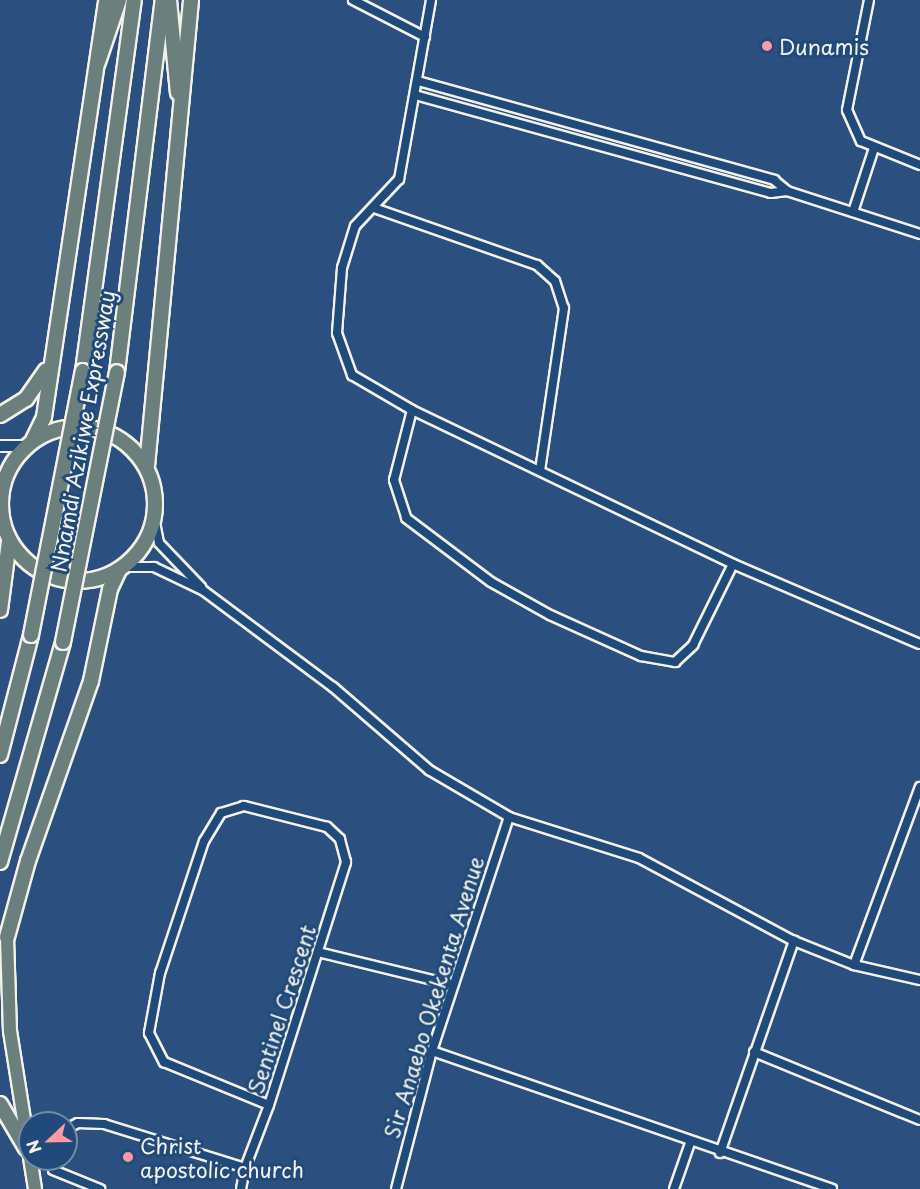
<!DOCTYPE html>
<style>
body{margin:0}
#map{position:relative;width:920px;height:1189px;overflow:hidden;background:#2b507f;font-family:"Playpen Sans",sans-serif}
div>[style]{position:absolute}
.roads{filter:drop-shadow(2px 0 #f4f1e8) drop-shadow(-2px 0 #f4f1e8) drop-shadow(0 2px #f4f1e8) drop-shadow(0 -2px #f4f1e8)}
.minor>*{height:8px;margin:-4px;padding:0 4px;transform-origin:4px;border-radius:4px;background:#1f4a7a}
.secondary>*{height:10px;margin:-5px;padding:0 5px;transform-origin:5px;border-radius:5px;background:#1f4a7a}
.primary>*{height:12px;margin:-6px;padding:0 6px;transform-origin:6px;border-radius:6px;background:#6b7f7c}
.trunk>*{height:14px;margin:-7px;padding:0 7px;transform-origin:7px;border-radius:7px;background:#6b7f7c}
.trunk>.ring{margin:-7px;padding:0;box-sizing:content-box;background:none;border:14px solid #6b7f7c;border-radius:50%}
.motorway>*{height:14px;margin:-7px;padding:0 7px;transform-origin:7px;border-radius:7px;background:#6b7f7c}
.bridges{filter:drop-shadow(2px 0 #f4f1e8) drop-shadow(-2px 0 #f4f1e8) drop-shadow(0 2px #f4f1e8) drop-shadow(0 -2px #f4f1e8)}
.motorway-bridge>*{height:14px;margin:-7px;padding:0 7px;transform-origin:7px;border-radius:7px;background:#6b7f7c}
.dots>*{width:16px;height:16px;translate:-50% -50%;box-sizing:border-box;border:3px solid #1f4a7a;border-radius:50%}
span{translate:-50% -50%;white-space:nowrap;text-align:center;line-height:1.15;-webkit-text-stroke:6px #1f4a7a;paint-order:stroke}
.poi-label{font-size:21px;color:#f4f1e8}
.left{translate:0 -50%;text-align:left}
.street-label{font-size:21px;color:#f4f1e8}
.north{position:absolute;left:18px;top:1111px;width:60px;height:60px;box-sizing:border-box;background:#1f4a7a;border:2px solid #748da6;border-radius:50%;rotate:248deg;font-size:16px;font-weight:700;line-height:24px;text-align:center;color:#f4f1e8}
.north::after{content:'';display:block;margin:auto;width:21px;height:27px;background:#ff9aa2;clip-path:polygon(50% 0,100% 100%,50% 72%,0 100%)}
</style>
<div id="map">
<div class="roads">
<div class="minor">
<i style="left:353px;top:0;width:81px;rotate:27.2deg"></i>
<i style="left:431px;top:0;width:182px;rotate:100.1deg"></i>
<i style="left:399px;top:179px;width:64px;rotate:133.1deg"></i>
<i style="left:355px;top:226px;width:44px;rotate:107.2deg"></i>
<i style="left:342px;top:268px;width:65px;rotate:94.4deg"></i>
<i style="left:337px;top:333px;width:45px;rotate:70.3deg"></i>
<i style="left:352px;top:375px;width:69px;rotate:30.3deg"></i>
<i style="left:412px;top:410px;width:356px;rotate:25.6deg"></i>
<i style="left:733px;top:564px;width:203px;rotate:23.2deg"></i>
<i style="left:869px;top:0;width:112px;rotate:101.3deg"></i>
<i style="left:847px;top:110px;width:34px;rotate:66deg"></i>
<i style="left:861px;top:141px;width:64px;rotate:22.1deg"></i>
<i style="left:418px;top:81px;width:370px;rotate:15.5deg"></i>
<i style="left:774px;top:180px;width:17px;rotate:40deg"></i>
<i style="left:787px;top:191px;width:140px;rotate:17.9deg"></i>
<i style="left:415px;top:95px;width:369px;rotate:15.4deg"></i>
<i style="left:771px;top:193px;width:16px;rotate:-7deg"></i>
<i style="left:374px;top:208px;width:173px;rotate:19.3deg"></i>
<i style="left:537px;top:265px;width:24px;rotate:42deg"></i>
<i style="left:555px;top:281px;width:28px;rotate:72deg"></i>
<i style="left:564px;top:308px;width:164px;rotate:98.4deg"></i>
<i style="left:853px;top:212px;width:67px;rotate:-71.8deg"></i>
<i style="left:412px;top:410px;width:72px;rotate:104.4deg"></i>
<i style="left:394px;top:480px;width:40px;rotate:72deg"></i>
<i style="left:406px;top:518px;width:106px;rotate:37deg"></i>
<i style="left:491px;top:582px;width:68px;rotate:29.2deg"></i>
<i style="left:550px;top:615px;width:100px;rotate:24.3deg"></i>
<i style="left:641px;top:656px;width:35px;rotate:10deg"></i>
<i style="left:675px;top:662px;width:25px;rotate:-43deg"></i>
<i style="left:693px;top:645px;width:90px;rotate:-63.7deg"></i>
<i style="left:154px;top:517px;width:26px;rotate:79deg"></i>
<i style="left:159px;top:543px;width:61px;rotate:46.3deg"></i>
<i style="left:124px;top:567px;width:30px"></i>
<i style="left:154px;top:567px;width:55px;rotate:25.6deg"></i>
<i style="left:204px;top:591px;width:161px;rotate:36.7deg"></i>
<i style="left:333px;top:687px;width:127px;rotate:40.8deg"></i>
<i style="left:429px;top:770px;width:93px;rotate:30.4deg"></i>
<i style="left:509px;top:817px;width:136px;rotate:17.5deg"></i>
<i style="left:639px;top:858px;width:176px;rotate:28.2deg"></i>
<i style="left:794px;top:941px;width:65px;rotate:21.8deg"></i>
<i style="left:854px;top:965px;width:68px;rotate:12.8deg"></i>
<i style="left:318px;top:952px;width:139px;rotate:13.7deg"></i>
<i style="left:854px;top:965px;width:190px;rotate:-69.7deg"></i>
<i style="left:432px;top:1051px;width:423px;rotate:19deg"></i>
<i style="left:754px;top:1052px;width:179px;rotate:22.3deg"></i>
<i style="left:66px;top:1129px;width:13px;rotate:-27deg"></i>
<i style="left:78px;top:1123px;width:26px;rotate:2deg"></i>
<i style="left:104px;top:1124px;width:148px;rotate:17.3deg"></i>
<i style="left:720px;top:1153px;width:225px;rotate:-70.8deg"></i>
<i style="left:53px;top:1170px;width:51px;rotate:22deg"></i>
<i style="left:241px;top:1189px;width:21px;rotate:-79deg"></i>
<i style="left:245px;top:1168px;width:67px;rotate:-69.1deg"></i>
<i style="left:269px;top:1105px;width:255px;rotate:-72.4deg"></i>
<i style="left:346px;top:862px;width:24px;rotate:-105deg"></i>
<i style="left:340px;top:839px;width:18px;rotate:-137deg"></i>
<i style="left:327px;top:827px;width:86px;rotate:-165.8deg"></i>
<i style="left:244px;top:806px;width:24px;rotate:163deg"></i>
<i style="left:221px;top:813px;width:33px;rotate:121deg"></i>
<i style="left:204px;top:841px;width:139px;rotate:108.4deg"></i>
<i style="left:160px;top:973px;width:61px;rotate:100.4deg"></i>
<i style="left:149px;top:1033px;width:33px;rotate:63deg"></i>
<i style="left:164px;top:1062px;width:113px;rotate:22.3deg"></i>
<i style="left:396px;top:1189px;width:143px;rotate:-75.4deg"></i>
<i style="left:432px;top:1051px;width:246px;rotate:-71.8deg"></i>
<i style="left:674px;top:1189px;width:49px;rotate:-70.8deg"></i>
</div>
<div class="secondary">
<i style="left:0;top:446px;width:27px"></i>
<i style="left:0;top:481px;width:7px;rotate:74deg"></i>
</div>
<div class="primary">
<i style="left:7px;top:937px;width:94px;rotate:88.2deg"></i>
<i style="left:10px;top:1031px;width:160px;rotate:81deg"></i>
</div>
<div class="trunk">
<i style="left:0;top:415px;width:31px;rotate:-32deg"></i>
<i style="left:26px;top:399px;width:35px;rotate:-55deg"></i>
<i class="ring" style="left:1px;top:427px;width:140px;height:140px"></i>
<i style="left:33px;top:440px;width:25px;rotate:-64deg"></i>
<i style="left:44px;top:417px;width:422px;rotate:-81.5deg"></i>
<i style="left:147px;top:466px;width:468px;rotate:-84.6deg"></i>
<i style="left:0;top:610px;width:69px;rotate:-82.5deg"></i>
<i style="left:7px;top:937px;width:79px;rotate:-74.6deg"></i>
<i style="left:28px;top:861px;width:191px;rotate:-70.7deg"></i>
<i style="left:91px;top:681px;width:94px;rotate:-78.3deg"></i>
<i style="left:110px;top:589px;width:21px;rotate:-65deg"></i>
<i style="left:0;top:1104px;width:51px;rotate:59.4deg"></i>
</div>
<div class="motorway">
<i style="left:169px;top:0;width:93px;rotate:84.5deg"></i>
<i style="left:98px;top:62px;width:65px;rotate:-71.3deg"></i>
<i style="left:83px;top:371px;width:374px;rotate:-82.2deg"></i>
<i style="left:117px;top:372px;width:375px;rotate:-83deg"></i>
<i style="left:0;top:755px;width:124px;rotate:-75.5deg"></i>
<i style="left:0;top:862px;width:229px;rotate:-74deg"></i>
</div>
</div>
<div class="bridges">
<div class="motorway-bridge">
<i style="left:31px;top:635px;width:269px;rotate:-78.9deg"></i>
<i style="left:63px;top:642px;width:275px;rotate:-78.7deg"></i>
</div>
</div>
<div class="dots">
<i style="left:767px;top:46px;background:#ff9aa2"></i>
<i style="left:128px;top:1157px;background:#ff9aa2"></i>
</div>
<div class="poi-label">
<span class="left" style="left:779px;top:46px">Dunamis</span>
<span class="left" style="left:140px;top:1157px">Christ<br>apostolic church</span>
</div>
<div class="street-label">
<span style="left:82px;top:431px;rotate:-80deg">Nnamdi Azikiwe Expressway</span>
<span style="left:433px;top:997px;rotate:-73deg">Sir Anaebo Okekenta Avenue</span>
<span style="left:281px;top:1009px;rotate:-72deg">Sentinel Crescent</span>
</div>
<div class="north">N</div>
</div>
